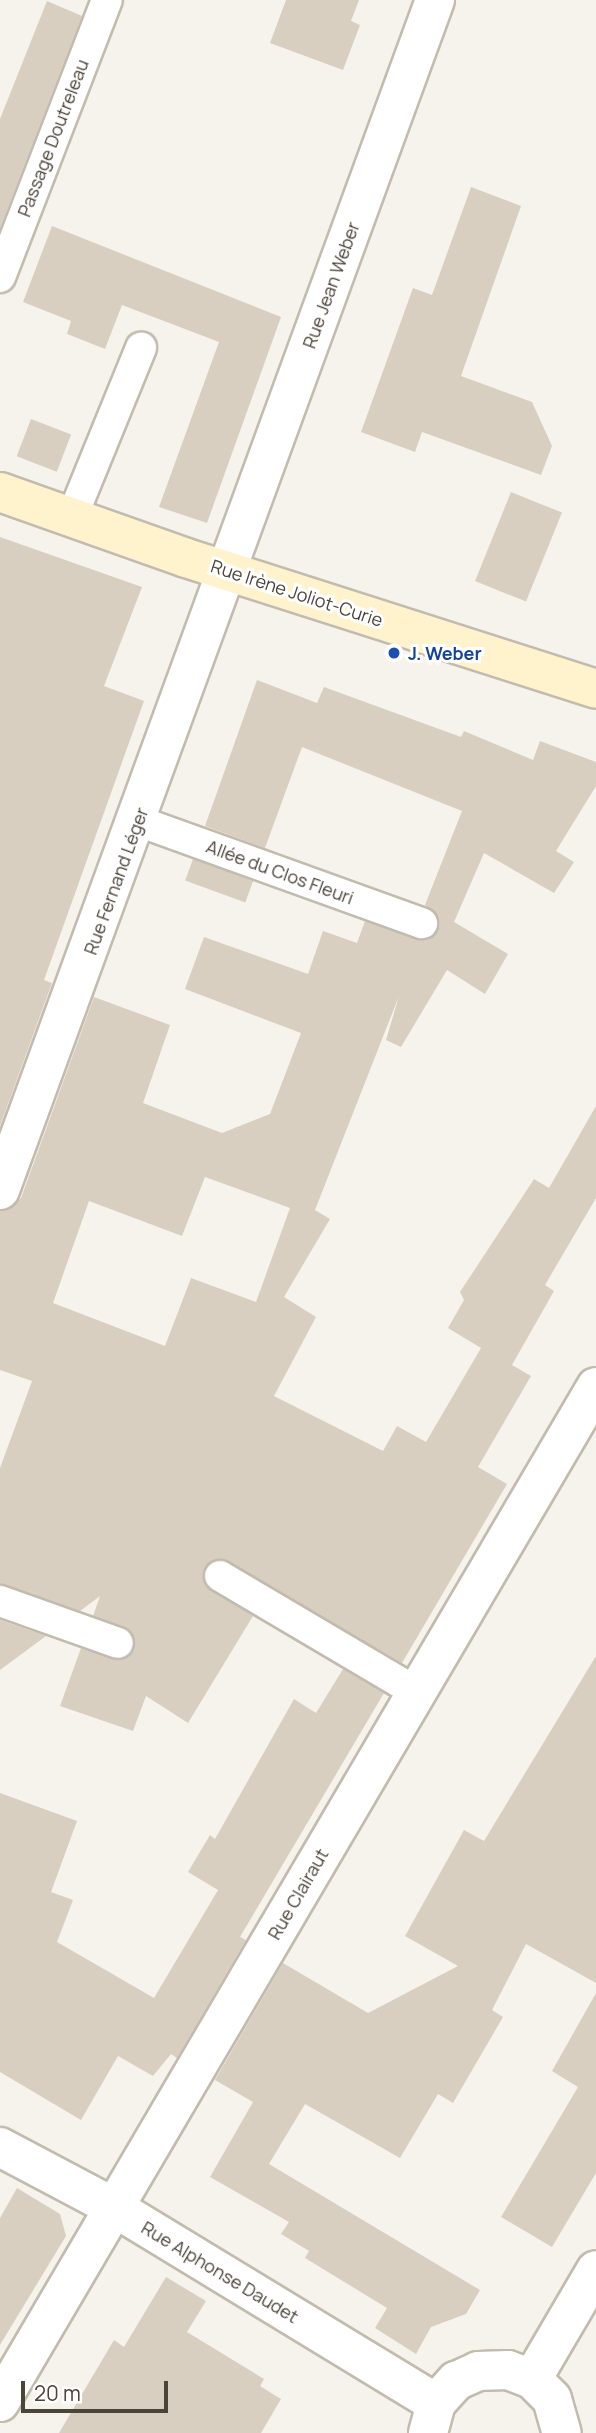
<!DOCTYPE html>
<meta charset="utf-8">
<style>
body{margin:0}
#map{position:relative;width:596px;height:2433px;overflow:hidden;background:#f6f3ec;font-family:Manrope,sans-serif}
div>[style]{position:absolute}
.building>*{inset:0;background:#d8cfc1;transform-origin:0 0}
.roads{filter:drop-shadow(2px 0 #c2bbae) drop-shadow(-2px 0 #c2bbae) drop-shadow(0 2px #c2bbae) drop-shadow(0 -2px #c2bbae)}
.lane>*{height:30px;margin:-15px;padding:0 15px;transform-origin:15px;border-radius:15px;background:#fff}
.street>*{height:38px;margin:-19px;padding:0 19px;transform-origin:19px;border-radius:19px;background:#fff}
.secondary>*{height:38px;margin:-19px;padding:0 19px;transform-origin:19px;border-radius:19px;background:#fff3cd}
.dots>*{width:19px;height:19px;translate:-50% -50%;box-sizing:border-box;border:4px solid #fff;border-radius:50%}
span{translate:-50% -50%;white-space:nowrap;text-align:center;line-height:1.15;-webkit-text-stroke:6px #fff;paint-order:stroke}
.street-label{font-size:18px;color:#4b4439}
.transit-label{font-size:18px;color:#164399;font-weight:700}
.left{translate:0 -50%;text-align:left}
.scale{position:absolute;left:21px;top:2381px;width:147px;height:32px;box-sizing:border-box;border:4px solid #4b4439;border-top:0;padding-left:9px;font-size:21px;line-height:24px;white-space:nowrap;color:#4b4439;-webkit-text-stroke:5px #fff;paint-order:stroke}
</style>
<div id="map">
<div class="building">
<i style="clip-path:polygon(286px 0,359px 0,351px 21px,360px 25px,343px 70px,270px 43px)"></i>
<i style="clip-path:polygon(47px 1px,82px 16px,0 228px,0 119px)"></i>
<i style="clip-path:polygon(471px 187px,521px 206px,461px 376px,532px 402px,552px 446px,541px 475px,422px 432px,415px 452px,361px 432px,413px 288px,432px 295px)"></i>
<i style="clip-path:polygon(52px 226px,281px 317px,207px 523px,159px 507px,219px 342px,122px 305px,105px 349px,67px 334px,71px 321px,23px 302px)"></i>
<i style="left:31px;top:419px;width:43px;height:40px;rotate:21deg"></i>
<i style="left:511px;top:492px;width:55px;height:96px;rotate:22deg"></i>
<i style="clip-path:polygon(0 537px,142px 587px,104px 686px,144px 701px,44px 980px,52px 983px,0 1126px)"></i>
<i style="clip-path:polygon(evenodd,257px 680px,317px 703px,324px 687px,461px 737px,464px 731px,533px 760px,540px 741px,596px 762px,596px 786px,556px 851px,574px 862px,554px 893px,484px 853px,454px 922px,508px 954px,485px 994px,447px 970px,401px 1047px,386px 1040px,399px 996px,315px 1210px,330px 1219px,284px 1297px,316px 1317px,274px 1396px,383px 1451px,397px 1426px,426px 1442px,481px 1348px,448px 1328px,464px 1300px,460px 1292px,534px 1179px,549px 1188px,596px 1106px,596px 1198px,545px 1285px,554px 1291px,512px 1365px,531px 1376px,478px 1467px,507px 1484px,402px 1663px,220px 1559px,205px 1568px,205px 1585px,253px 1616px,188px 1723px,146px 1696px,133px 1731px,60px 1706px,81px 1648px,120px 1660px,134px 1649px,131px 1631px,93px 1616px,100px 1596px,80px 1611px,0 1584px,0 1468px,32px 1381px,0 1370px,0 1211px,13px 1207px,21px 1198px,94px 997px,170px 1025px,143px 1103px,222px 1133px,270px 1114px,301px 1033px,185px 989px,204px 937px,308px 974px,323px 931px,357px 943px,365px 921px,416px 939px,433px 937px,439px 919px,425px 905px,462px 811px,302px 747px,265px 848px,205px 826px,257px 680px,205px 1177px,290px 1208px,256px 1302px,191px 1278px,165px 1346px,53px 1303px,89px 1201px,182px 1236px,205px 1177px)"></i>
<i style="left:193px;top:859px;width:64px;height:23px;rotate:20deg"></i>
<i style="clip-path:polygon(0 1620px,46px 1636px,0 1670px)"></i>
<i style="clip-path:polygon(596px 1656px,596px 1983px,526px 1944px,492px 2010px,503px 2017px,453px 2103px,438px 2094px,400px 2158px,305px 2104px,269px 2164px,480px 2290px,466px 2314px,431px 2327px,416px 2354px,375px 2328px,387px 2308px,305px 2258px,309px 2251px,281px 2234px,289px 2222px,210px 2177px,253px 2102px,215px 2080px,283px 1963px,368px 2013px,458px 1966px,405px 1936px,464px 1830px,484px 1841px)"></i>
<i style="clip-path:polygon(343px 1669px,384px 1693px,240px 1937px,246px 1940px,177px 2058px,171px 2054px,153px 2076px,118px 2056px,81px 2120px,0 2072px,0 1793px,77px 1821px,51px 1892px,73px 1900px,57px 1942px,154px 1998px,218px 1890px,188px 1872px,210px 1835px,215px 1839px,294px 1699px,316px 1713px)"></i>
<i style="clip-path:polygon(596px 1993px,596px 2173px,552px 2247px,501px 2217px,578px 2087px,552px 2071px)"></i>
<i style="clip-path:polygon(17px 2188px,60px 2214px,66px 2236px,0 2345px,0 2218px)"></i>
<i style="clip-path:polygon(166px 2277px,206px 2301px,187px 2332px,264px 2379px,260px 2386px,281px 2399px,261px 2433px,59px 2433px,114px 2340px,124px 2347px)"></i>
</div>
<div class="roads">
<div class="lane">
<i style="left:0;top:277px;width:297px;rotate:-68.9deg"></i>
<i style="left:72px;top:517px;width:183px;rotate:-67.8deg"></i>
<i style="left:138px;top:821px;width:302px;rotate:19.8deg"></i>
<i style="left:220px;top:1576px;width:228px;rotate:30.6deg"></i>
<i style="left:0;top:1601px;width:125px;rotate:19.6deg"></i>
</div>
<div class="street">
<i style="left:0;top:1190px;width:1267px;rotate:-69.92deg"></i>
<i style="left:0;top:2147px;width:130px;rotate:27.9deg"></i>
<i style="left:115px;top:2208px;width:376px;rotate:31.3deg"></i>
<i style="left:532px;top:2379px;width:126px;rotate:-59.6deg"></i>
<i style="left:0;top:2402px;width:1177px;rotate:-59.58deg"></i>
<i style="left:428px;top:2433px;width:31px;rotate:-75deg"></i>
<i style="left:436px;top:2403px;width:30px;rotate:-48deg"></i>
<i style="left:456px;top:2381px;width:24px;rotate:-24deg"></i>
<i style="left:478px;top:2371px;width:30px;rotate:-2deg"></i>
<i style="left:508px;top:2370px;width:26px;rotate:21deg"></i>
<i style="left:532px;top:2379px;width:28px;rotate:45deg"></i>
<i style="left:552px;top:2399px;width:35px;rotate:74deg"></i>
</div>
<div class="secondary">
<i style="left:0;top:492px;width:197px;rotate:19.5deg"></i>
<i style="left:186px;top:558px;width:430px;rotate:17.7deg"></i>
</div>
</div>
<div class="dots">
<i style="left:394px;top:653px;background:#1a4fb4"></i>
</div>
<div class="street-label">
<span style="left:53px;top:138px;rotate:-69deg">Passage Doutreleau</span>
<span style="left:331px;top:285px;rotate:-70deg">Rue Jean Weber</span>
<span style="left:297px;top:593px;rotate:18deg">Rue Irène Joliot-Curie</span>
<span style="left:280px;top:872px;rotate:20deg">Allée du Clos Fleuri</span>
<span style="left:116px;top:881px;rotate:-70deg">Rue Fernand Léger</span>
<span style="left:298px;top:1894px;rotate:-60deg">Rue Clairaut</span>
<span style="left:220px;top:2272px;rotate:31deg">Rue Alphonse Daudet</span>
</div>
<div class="transit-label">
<span class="left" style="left:408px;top:653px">J. Weber</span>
</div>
<div class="scale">20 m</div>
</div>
